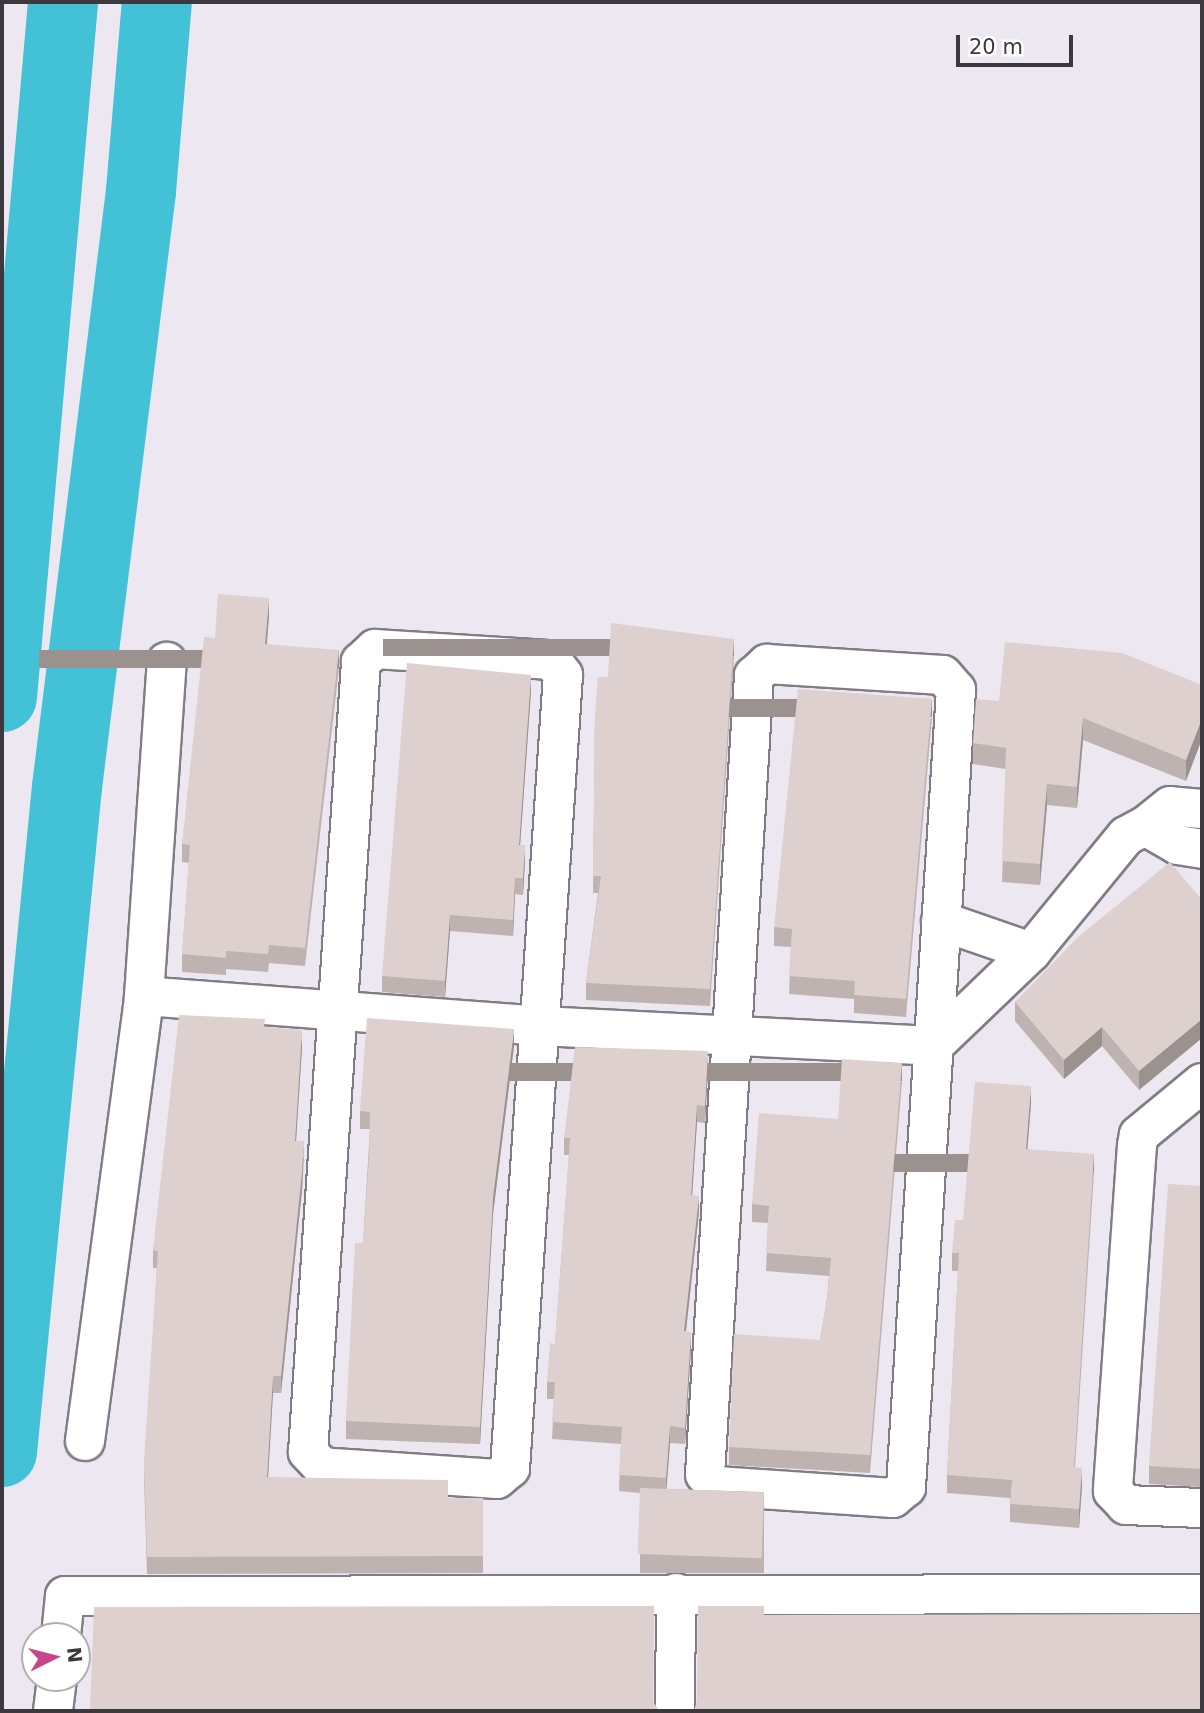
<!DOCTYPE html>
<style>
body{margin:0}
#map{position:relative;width:1204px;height:1713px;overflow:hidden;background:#ece7f1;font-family:"DejaVu Sans",sans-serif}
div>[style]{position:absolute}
.river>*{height:70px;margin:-35px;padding:0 35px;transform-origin:35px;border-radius:35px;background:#43c2d7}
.roads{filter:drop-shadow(2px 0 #817c85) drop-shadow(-2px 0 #817c85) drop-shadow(0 2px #817c85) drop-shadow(0 -2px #817c85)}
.street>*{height:38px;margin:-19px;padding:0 19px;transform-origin:19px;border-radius:19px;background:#fff}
.wall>*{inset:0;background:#beb3b1}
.shaded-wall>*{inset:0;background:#9b9290;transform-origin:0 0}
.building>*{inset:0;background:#ddd0ce;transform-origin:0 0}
span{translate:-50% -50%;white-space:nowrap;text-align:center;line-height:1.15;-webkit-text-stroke:6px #fff;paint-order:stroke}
.frame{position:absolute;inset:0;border:4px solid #3b393d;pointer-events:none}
.north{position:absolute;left:21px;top:1622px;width:70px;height:70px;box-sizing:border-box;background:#fff;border:2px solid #b1b0b1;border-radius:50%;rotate:84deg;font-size:19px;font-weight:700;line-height:28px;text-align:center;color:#3b393d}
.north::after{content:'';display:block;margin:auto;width:24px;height:32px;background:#ca468c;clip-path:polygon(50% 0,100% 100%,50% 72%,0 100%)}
.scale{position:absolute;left:956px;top:35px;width:117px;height:32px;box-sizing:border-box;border:4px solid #3b393d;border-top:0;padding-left:9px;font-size:21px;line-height:24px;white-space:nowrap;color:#3b393d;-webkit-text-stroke:5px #fff;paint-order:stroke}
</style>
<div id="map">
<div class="river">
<i style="left:2px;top:697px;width:698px;rotate:-84.98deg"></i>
<i style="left:2px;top:1452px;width:668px;rotate:-84.42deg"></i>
<i style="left:67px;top:787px;width:601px;rotate:-82.92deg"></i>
<i style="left:141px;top:191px;width:190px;rotate:-85.2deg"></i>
</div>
<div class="roads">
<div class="street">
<i style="left:375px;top:649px;width:177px;rotate:3.6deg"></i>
<i style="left:552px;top:660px;width:19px;rotate:54deg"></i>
<i style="left:563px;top:675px;width:795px;rotate:93.82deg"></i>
<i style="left:510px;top:1468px;width:17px;rotate:140deg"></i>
<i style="left:497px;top:1479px;width:175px;rotate:-176.1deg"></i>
<i style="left:322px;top:1467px;width:21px;rotate:-133deg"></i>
<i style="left:308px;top:1452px;width:792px;rotate:-86.16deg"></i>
<i style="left:361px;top:662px;width:19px;rotate:-43deg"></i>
<i style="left:767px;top:664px;width:176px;rotate:3.6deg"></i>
<i style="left:943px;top:675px;width:20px;rotate:49deg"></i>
<i style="left:956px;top:690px;width:799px;rotate:93.59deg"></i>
<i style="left:906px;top:1487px;width:17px;rotate:140deg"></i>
<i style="left:893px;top:1498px;width:177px;rotate:-176.1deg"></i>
<i style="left:716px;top:1486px;width:16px;rotate:-133deg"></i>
<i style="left:705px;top:1474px;width:800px;rotate:-86.49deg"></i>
<i style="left:754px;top:676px;width:18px;rotate:-43deg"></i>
<i style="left:1202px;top:809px;width:32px;rotate:-175deg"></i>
<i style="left:1170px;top:806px;width:32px;rotate:141deg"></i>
<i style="left:1145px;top:826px;width:38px;rotate:30deg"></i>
<i style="left:1178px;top:845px;width:24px;rotate:9deg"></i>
<i style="left:941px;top:921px;width:95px;rotate:19deg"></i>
<i style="left:144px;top:996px;width:397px;rotate:4.3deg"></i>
<i style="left:540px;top:1026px;width:394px;rotate:2.9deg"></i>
<i style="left:933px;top:1046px;width:136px;rotate:-43.8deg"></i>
<i style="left:1031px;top:952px;width:150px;rotate:-50.7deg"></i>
<i style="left:1126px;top:836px;width:21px;rotate:-28deg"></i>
<i style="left:1202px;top:1083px;width:82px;rotate:140.5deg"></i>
<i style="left:1139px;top:1135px;width:10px;rotate:101deg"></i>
<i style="left:1137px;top:1145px;width:347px;rotate:94deg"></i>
<i style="left:1113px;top:1491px;width:19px;rotate:47deg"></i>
<i style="left:1126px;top:1505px;width:76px;rotate:2.3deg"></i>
<i style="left:85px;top:1441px;width:449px;rotate:-82.4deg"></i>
<i style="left:144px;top:996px;width:335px;rotate:-86.1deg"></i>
<i style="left:61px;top:1636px;width:40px;rotate:-84.3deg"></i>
<i style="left:65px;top:1596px;width:1137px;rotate:-0.1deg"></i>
<i style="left:53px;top:1711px;width:33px;rotate:-83deg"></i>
<i style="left:675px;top:1711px;width:118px;rotate:-89.5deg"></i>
</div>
</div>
<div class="wall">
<i style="clip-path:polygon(269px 616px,267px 644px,339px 668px,305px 966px,269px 963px,268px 972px,226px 969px,226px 975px,182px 972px,182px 954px,189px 863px,182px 862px,182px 844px,215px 638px)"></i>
<i style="clip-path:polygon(734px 656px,710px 1006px,586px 1000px,586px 983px,598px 893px,593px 893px,595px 715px,608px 677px)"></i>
<i style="clip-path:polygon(1202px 685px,1186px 781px,1083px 740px,1077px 808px,1047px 805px,1040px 885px,1002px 882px,1006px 769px,973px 764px,973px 743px,999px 701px)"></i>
<i style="clip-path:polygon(531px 691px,520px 845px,525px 861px,523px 895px,515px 894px,513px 936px,450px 931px,445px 997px,382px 992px,382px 976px)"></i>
<i style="clip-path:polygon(932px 717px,906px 1017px,854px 1013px,854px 999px,789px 994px,791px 947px,774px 946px,774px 927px)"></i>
<i style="clip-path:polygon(1202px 900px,1202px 1038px,1139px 1090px,1102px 1046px,1064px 1079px,1015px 1021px,1015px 1002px)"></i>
<i style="clip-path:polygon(265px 1027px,302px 1047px,296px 1141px,304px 1159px,302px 1190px,281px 1393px,273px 1393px,268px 1477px,448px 1498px,483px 1498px,483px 1573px,147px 1574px,144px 1478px,157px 1268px,153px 1268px,153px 1250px)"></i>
<i style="clip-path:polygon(514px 1046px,493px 1214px,480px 1444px,346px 1439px,346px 1421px,363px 1243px,370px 1129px,360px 1129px,360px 1111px)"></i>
<i style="clip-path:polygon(708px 1068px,705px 1123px,697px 1122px,692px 1195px,699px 1212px,686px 1331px,691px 1348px,685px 1444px,670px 1443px,666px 1489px,764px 1492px,764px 1573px,640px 1573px,640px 1493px,619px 1491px,621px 1444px,552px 1439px,554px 1399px,547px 1399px,547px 1382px,555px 1344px,569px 1155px,564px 1155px,564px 1138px)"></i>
<i style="clip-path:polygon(902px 1081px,870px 1473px,729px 1465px,729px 1447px,820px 1340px,827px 1299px,829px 1276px,766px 1271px,768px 1223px,752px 1222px,752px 1204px,838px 1119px)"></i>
<i style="clip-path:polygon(1031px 1104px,1027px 1149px,1094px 1172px,1075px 1467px,1082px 1486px,1079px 1528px,1010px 1522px,1010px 1498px,947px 1493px,947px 1475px,958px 1271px,952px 1271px,952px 1253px)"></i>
<i style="clip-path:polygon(1202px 1186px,1202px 1487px,1149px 1484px,1149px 1466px)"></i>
</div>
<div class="shaded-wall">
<i style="clip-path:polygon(269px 598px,269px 616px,265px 662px,265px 644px)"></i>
<i style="left:734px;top:639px;width:17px;height:351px;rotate:90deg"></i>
<i style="left:339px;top:650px;width:18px;height:300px;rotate:90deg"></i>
<i style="clip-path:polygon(531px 675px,531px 691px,519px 861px,519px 845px)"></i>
<i style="left:932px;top:699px;width:18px;height:301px;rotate:90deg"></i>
<i style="clip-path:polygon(1083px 718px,1083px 740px,1077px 808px,1077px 787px)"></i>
<i style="clip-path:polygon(1202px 718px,1202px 739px,1186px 781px,1186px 760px)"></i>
<i style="clip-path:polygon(1047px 784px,1047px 805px,1040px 885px,1040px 864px)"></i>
<i style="clip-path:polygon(525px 845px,525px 861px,523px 895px,523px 878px)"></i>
<i style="clip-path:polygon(515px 878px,515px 894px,513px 936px,513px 920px)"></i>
<i style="clip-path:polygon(450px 915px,450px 931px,445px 997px,445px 981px)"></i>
<i style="clip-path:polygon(1202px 1019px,1202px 1038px,1139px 1090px,1139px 1071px)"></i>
<i style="clip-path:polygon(1102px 1027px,1102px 1046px,1064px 1079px,1064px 1060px)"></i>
<i style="clip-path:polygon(514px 1029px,514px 1046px,493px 1214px,480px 1444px,480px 1427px,493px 1197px)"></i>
<i style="clip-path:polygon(302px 1030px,302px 1047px,295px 1158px,295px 1141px)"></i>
<i style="clip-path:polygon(708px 1051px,708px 1068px,705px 1123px,705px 1106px)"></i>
<i style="left:902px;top:1063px;width:18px;height:393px;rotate:90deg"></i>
<i style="clip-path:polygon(1031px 1086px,1031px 1104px,1026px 1167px,1026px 1149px)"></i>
<i style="clip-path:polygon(697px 1105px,697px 1122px,691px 1212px,691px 1195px)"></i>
<i style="clip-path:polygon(304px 1141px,302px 1190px,281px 1393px,281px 1376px)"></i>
<i style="left:1094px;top:1154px;width:18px;height:314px;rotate:90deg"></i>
<i style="clip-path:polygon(699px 1196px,699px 1212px,684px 1348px,684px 1331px)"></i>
<i style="clip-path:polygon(691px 1332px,691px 1348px,685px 1444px,685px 1428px)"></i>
<i style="clip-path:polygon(273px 1376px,273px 1393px,267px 1494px,267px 1477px)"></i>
<i style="clip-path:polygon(670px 1426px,670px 1443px,666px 1495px,666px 1478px)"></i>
<i style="clip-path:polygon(1082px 1468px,1082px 1486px,1079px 1528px,1079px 1509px)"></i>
</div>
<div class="building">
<i style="clip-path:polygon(218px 594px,269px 598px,265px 644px,339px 650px,305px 948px,269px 945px,268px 954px,226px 951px,226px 958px,182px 954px,190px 845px,182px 844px,204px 637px,215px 638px)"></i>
<i style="clip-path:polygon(611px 623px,734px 639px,710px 989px,586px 983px,601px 876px,593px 876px,595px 715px,598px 677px,608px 677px)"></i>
<i style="clip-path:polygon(1005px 642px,1122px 653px,1202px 685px,1202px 718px,1186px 760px,1083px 718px,1077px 787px,1047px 784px,1040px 864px,1002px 861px,1006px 748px,973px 743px,976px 699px,999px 701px)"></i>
<i style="clip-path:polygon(407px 663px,531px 675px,519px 845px,525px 845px,523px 878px,515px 878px,513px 920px,450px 915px,445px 981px,382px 976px)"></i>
<i style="clip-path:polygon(798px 689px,932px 699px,906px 999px,854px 995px,855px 981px,789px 976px,792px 929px,774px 927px)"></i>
<i style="clip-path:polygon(1170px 862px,1202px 900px,1202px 1019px,1139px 1071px,1102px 1027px,1064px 1060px,1015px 1002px,1077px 938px)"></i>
<i style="clip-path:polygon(179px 1015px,265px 1019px,264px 1027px,302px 1030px,295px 1141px,304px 1141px,302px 1173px,281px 1376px,273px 1376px,267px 1477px,448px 1480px,448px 1498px,483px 1498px,483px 1556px,147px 1557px,144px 1461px,158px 1251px,153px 1250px)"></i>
<i style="clip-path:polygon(367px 1018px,514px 1029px,493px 1197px,480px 1427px,346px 1421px,355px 1243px,363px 1243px,369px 1158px,370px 1112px,360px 1111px)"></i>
<i style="clip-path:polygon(575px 1047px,708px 1051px,705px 1106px,697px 1105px,691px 1195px,699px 1196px,684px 1331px,691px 1332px,685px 1428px,670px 1426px,666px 1478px,619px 1475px,622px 1427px,552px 1422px,555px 1382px,547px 1382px,550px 1343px,555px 1344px,570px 1138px,564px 1138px)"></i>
<i style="clip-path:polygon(842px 1059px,902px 1063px,870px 1455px,729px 1447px,734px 1334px,820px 1340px,827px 1299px,831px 1258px,766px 1253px,769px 1206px,752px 1204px,759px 1113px,838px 1119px)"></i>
<i style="clip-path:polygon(975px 1082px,1031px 1086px,1026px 1149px,1094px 1154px,1074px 1467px,1082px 1468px,1079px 1509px,1010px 1504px,1012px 1480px,947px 1475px,959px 1253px,952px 1253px,955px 1220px,963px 1220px)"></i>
<i style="clip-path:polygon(1168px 1184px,1202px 1186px,1202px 1469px,1149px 1466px)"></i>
<i style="left:640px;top:1488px;width:124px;height:66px;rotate:2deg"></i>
<i style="clip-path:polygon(654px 1606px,653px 1701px,659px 1711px,90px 1711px,94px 1607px)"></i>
<i style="clip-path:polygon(698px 1606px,764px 1606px,764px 1615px,1202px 1614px,1202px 1711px,694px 1711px,697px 1701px)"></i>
</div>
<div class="frame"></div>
<div class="north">N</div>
<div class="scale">20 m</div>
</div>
